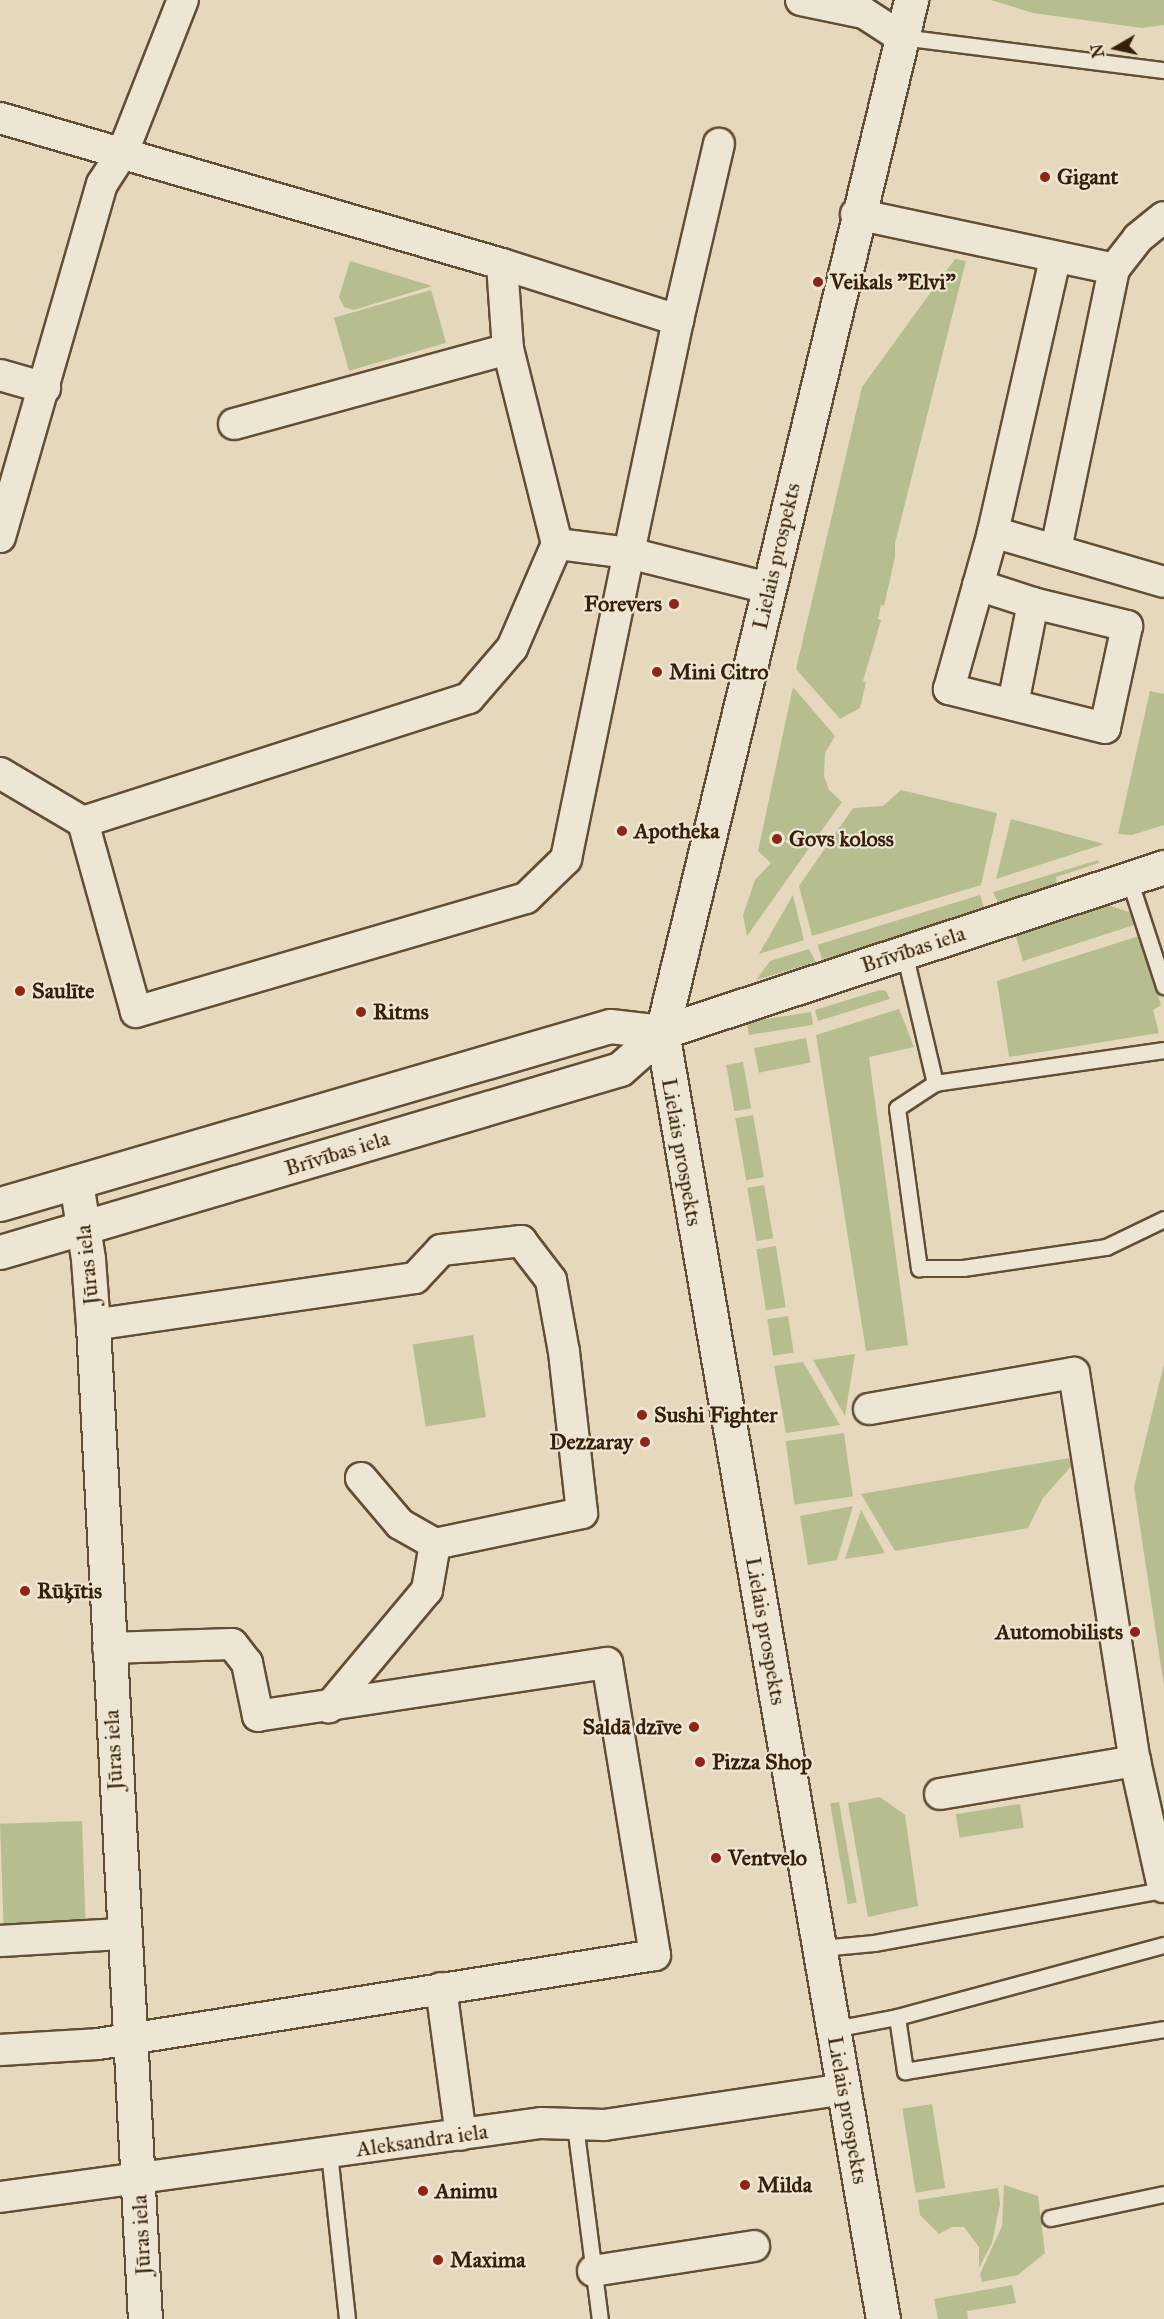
<!DOCTYPE html>
<meta charset="utf-8">
<style>
body{margin:0}
#map{position:relative;width:1164px;height:2319px;overflow:hidden;background:#e5d8bd;font-family:"IM FELL Great Primer",serif}
div>[style]{position:absolute}
.green>*{inset:0;background:#b6be90;transform-origin:0 0}
.roads{filter:drop-shadow(2px 0 #624e36) drop-shadow(-2px 0 #624e36) drop-shadow(0 2px #624e36) drop-shadow(0 -2px #624e36)}
.lane>*{height:15px;margin:-7.5px;padding:0 7.5px;transform-origin:7.5px;border-radius:7.5px;background:#eee6d4}
.street>*{height:30px;margin:-15px;padding:0 15px;transform-origin:15px;border-radius:15px;background:#eee6d4}
.secondary>*{height:33px;margin:-16.5px;padding:0 16.5px;transform-origin:16.5px;border-radius:16.5px;background:#eee6d4}
.dots>*{width:16px;height:16px;translate:-50% -50%;box-sizing:border-box;border:3px solid #eee6d4;border-radius:50%}
span{translate:-50% -50%;white-space:nowrap;text-align:center;line-height:1.15;-webkit-text-stroke:4.5px #eee6d4;paint-order:stroke}
.poi-label{font-size:22px;color:#362009;font-weight:700}
.left{translate:0 -50%;text-align:left}
.right{translate:-100% -50%;text-align:right}
.street-label{font-size:22px;color:#362009}
.north{position:absolute;left:1086px;top:18px;width:60px;height:60px;-webkit-text-stroke:4px #eee6d4;paint-order:stroke;rotate:261deg;font-size:16px;font-weight:700;line-height:24px;text-align:center;color:#362009}
.north::after{content:'';display:block;margin:auto;width:21px;height:27px;background:#362009;clip-path:polygon(50% 0,100% 100%,50% 72%,0 100%)}
</style>
<div id="map">
<div class="green">
<i style="clip-path:polygon(991px 0,1164px 0,1164px 25px,1142px 28px,1033px 13px)"></i>
<i style="clip-path:polygon(955px 259px,966px 261px,895px 543px,895px 557px,884px 606px,881px 605px,878px 619px,881px 620px,863px 681px,866px 682px,860px 708px,840px 719px,796px 669px,862px 387px)"></i>
<i style="clip-path:polygon(350px 261px,432px 286px,354px 310px,344px 307px,339px 297px)"></i>
<i style="left:431px;top:290px;width:55px;height:101px;rotate:74deg"></i>
<i style="clip-path:polygon(793px 687px,835px 736px,825px 753px,824px 776px,829px 790px,842px 802px,747px 936px,743px 915px,755px 880px,771px 863px,758px 851px)"></i>
<i style="clip-path:polygon(1150px 691px,1164px 694px,1164px 825px,1132px 835px,1118px 834px)"></i>
<i style="clip-path:polygon(901px 790px,997px 813px,981px 885px,812px 936px,799px 886px,853px 808px,883px 806px)"></i>
<i style="clip-path:polygon(1011px 819px,1104px 844px,996px 879px)"></i>
<i style="clip-path:polygon(1098px 860px,1099px 863px,1056px 877px,1058px 890px,999px 905px,993px 892px)"></i>
<i style="clip-path:polygon(793px 895px,804px 940px,759px 954px)"></i>
<i style="left:980px;top:895px;width:17px;height:170px;rotate:73deg"></i>
<i style="clip-path:polygon(1098px 902px,1129px 912px,1134px 925px,1023px 961px,1014px 930px)"></i>
<i style="clip-path:polygon(1139px 936px,1161px 1005px,1153px 1010px,1159px 1033px,1009px 1057px,997px 981px)"></i>
<i style="clip-path:polygon(809px 949px,816px 962px,756px 980px,770px 961px)"></i>
<i style="clip-path:polygon(880px 990px,886px 991px,890px 999px,818px 1021px,815px 1010px)"></i>
<i style="clip-path:polygon(899px 1009px,914px 1047px,869px 1057px,908px 1345px,866px 1351px,816px 1035px)"></i>
<i style="left:811px;top:1012px;width:13px;height:65px;rotate:81deg"></i>
<i style="left:806px;top:1038px;width:25px;height:53px;rotate:79deg"></i>
<i style="left:743px;top:1062px;width:47px;height:17px;rotate:80deg"></i>
<i style="left:753px;top:1115px;width:63px;height:18px;rotate:80deg"></i>
<i style="left:764px;top:1185px;width:54px;height:17px;rotate:80deg"></i>
<i style="left:776px;top:1246px;width:62px;height:20px;rotate:81deg"></i>
<i style="left:788px;top:1316px;width:37px;height:21px;rotate:81deg"></i>
<i style="left:473px;top:1335px;width:83px;height:61px;rotate:81deg"></i>
<i style="clip-path:polygon(855px 1354px,845px 1416px,813px 1360px)"></i>
<i style="clip-path:polygon(803px 1362px,840px 1425px,786px 1433px,774px 1366px)"></i>
<i style="clip-path:polygon(1164px 1364px,1164px 1686px,1134px 1487px)"></i>
<i style="left:844px;top:1433px;width:64px;height:59px;rotate:82deg"></i>
<i style="clip-path:polygon(1075px 1457px,1076px 1461px,1043px 1498px,1028px 1528px,895px 1551px,861px 1494px)"></i>
<i style="clip-path:polygon(853px 1506px,837px 1560px,808px 1565px,800px 1516px)"></i>
<i style="clip-path:polygon(861px 1510px,885px 1553px,845px 1559px)"></i>
<i style="clip-path:polygon(880px 1797px,905px 1815px,918px 1906px,868px 1917px,848px 1803px)"></i>
<i style="left:839px;top:1802px;width:102px;height:9px;rotate:80deg"></i>
<i style="left:1020px;top:1804px;width:24px;height:65px;rotate:81deg"></i>
<i style="left:82px;top:1821px;width:103px;height:82px;rotate:88deg"></i>
<i style="left:932px;top:2104px;width:85px;height:30px;rotate:81deg"></i>
<i style="clip-path:polygon(1004px 2185px,1038px 2196px,1045px 2253px,1018px 2275px,982px 2282px,980px 2274px,1002px 2226px)"></i>
<i style="clip-path:polygon(998px 2188px,1000px 2204px,992px 2243px,979px 2268px,979px 2247px,964px 2227px,952px 2227px,939px 2234px,920px 2215px,918px 2200px)"></i>
<i style="clip-path:polygon(1012px 2285px,1016px 2303px,967px 2311px,968px 2319px,938px 2319px,934px 2299px)"></i>
</div>
<div class="roads">
<div class="lane">
<i style="left:901px;top:37px;width:265px;rotate:7.2deg"></i>
<i style="left:1129px;top:879px;width:113px;rotate:71.9deg"></i>
<i style="left:904px;top:952px;width:135px;rotate:76.7deg"></i>
<i style="left:1164px;top:1050px;width:231px;rotate:171.8deg"></i>
<i style="left:935px;top:1083px;width:45px;rotate:146.7deg"></i>
<i style="left:897px;top:1108px;width:162px;rotate:82.2deg"></i>
<i style="left:919px;top:1268px;width:44px"></i>
<i style="left:963px;top:1268px;width:145px;rotate:-8.4deg"></i>
<i style="left:1106px;top:1247px;width:64px;rotate:-25.8deg"></i>
<i style="left:821px;top:1948px;width:53px;rotate:-5.4deg"></i>
<i style="left:874px;top:1943px;width:295px;rotate:-10.4deg"></i>
<i style="left:897px;top:2017px;width:55px;rotate:81.6deg"></i>
<i style="left:905px;top:2071px;width:262px;rotate:-9.2deg"></i>
<i style="left:834px;top:2029px;width:64px;rotate:-10.8deg"></i>
<i style="left:897px;top:2017px;width:277px;rotate:-15.1deg"></i>
<i style="left:575px;top:2125px;width:196px;rotate:82.7deg"></i>
<i style="left:329px;top:2153px;width:167px;rotate:83.8deg"></i>
<i style="left:1050px;top:2218px;width:116px;rotate:-11.9deg"></i>
</div>
<div class="street">
<i style="left:801px;top:0;width:64px;rotate:11.7deg"></i>
<i style="left:864px;top:13px;width:44px;rotate:33deg"></i>
<i style="left:0;top:118px;width:523px;rotate:16.22deg"></i>
<i style="left:502px;top:264px;width:185px;rotate:17.7deg"></i>
<i style="left:678px;top:320px;width:238px;rotate:101.9deg"></i>
<i style="left:629px;top:553px;width:73px;rotate:-172.9deg"></i>
<i style="left:557px;top:544px;width:113px;rotate:113.4deg"></i>
<i style="left:512px;top:648px;width:66px;rotate:130.7deg"></i>
<i style="left:469px;top:698px;width:405px;rotate:162.2deg"></i>
<i style="left:856px;top:214px;width:264px;rotate:12deg"></i>
<i style="left:502px;top:264px;width:85px;rotate:86deg"></i>
<i style="left:508px;top:349px;width:201px;rotate:75.9deg"></i>
<i style="left:678px;top:320px;width:181px;rotate:-76.9deg"></i>
<i style="left:0;top:375px;width:47px;rotate:16.1deg"></i>
<i style="left:234px;top:424px;width:284px;rotate:-15.3deg"></i>
<i style="left:993px;top:532px;width:178px;rotate:16.3deg"></i>
<i style="left:0;top:537px;width:367px;rotate:-73.9deg"></i>
<i style="left:102px;top:184px;width:38px;rotate:-57deg"></i>
<i style="left:123px;top:152px;width:163px;rotate:-68.5deg"></i>
<i style="left:1056px;top:549px;width:286px;rotate:-78.3deg"></i>
<i style="left:1114px;top:269px;width:39px;rotate:-52deg"></i>
<i style="left:1138px;top:238px;width:33px;rotate:-39deg"></i>
<i style="left:978px;top:585px;width:58px;rotate:18.1deg"></i>
<i style="left:1013px;top:704px;width:103px;rotate:-78.8deg"></i>
<i style="left:1033px;top:603px;width:97px;rotate:13.7deg"></i>
<i style="left:1127px;top:626px;width:104px;rotate:102.2deg"></i>
<i style="left:1105px;top:728px;width:161px;rotate:-166deg"></i>
<i style="left:949px;top:689px;width:163px;rotate:-74.3deg"></i>
<i style="left:993px;top:532px;width:280px;rotate:-77.2deg"></i>
<i style="left:0;top:773px;width:96px;rotate:30.6deg"></i>
<i style="left:83px;top:822px;width:197px;rotate:74.4deg"></i>
<i style="left:136px;top:1012px;width:406px;rotate:-16.3deg"></i>
<i style="left:526px;top:898px;width:56px;rotate:-44.3deg"></i>
<i style="left:566px;top:859px;width:312px;rotate:-78.4deg"></i>
<i style="left:629px;top:553px;width:143px;rotate:14.1deg"></i>
<i style="left:93px;top:1325px;width:325px;rotate:-8.3deg"></i>
<i style="left:415px;top:1278px;width:38px;rotate:-47deg"></i>
<i style="left:441px;top:1250px;width:81px;rotate:-6.4deg"></i>
<i style="left:521px;top:1241px;width:49px;rotate:52.4deg"></i>
<i style="left:551px;top:1280px;width:73px;rotate:79.8deg"></i>
<i style="left:564px;top:1352px;width:162px;rotate:83.6deg"></i>
<i style="left:582px;top:1513px;width:150px;rotate:168.1deg"></i>
<i style="left:435px;top:1544px;width:47px;rotate:99.9deg"></i>
<i style="left:427px;top:1590px;width:153px;rotate:129.9deg"></i>
<i style="left:869px;top:1409px;width:208px;rotate:-10deg"></i>
<i style="left:1074px;top:1373px;width:393px;rotate:81.1deg"></i>
<i style="left:1135px;top:1761px;width:129px;rotate:77.5deg"></i>
<i style="left:361px;top:1478px;width:60px;rotate:49.7deg"></i>
<i style="left:400px;top:1524px;width:40px;rotate:29.7deg"></i>
<i style="left:940px;top:1794px;width:198px;rotate:-9.6deg"></i>
<i style="left:0;top:1941px;width:123px;rotate:-3.3deg"></i>
<i style="left:441px;top:1988px;width:148px;rotate:82.3deg"></i>
<i style="left:0;top:2050px;width:98px;rotate:-3.5deg"></i>
<i style="left:98px;top:2044px;width:564px;rotate:-9.08deg"></i>
<i style="left:655px;top:1955px;width:296px;rotate:-99.3deg"></i>
<i style="left:607px;top:1663px;width:353px;rotate:171.4deg"></i>
<i style="left:258px;top:1716px;width:54px;rotate:-101.7deg"></i>
<i style="left:247px;top:1663px;width:24px;rotate:-128deg"></i>
<i style="left:232px;top:1644px;width:124px;rotate:178.2deg"></i>
<i style="left:0;top:2197px;width:546px;rotate:-7.79deg"></i>
<i style="left:541px;top:2123px;width:63px;rotate:1.8deg"></i>
<i style="left:604px;top:2125px;width:243px;rotate:-8.5deg"></i>
<i style="left:593px;top:2271px;width:163px;rotate:-8.8deg"></i>
</div>
<div class="secondary">
<i style="left:76px;top:1182px;width:78px;rotate:81.1deg"></i>
<i style="left:88px;top:1259px;width:66px;rotate:85.7deg"></i>
<i style="left:93px;top:1325px;width:995px;rotate:87.01deg"></i>
<i style="left:0;top:1204px;width:635px;rotate:-16.27deg"></i>
<i style="left:610px;top:1026px;width:52px;rotate:6.6deg"></i>
<i style="left:0;top:1252px;width:646px;rotate:-16.44deg"></i>
<i style="left:620px;top:1069px;width:56px;rotate:-41.4deg"></i>
<i style="left:662px;top:1032px;width:528px;rotate:-18.19deg"></i>
<i style="left:883px;top:2319px;width:1306px;rotate:-99.74deg"></i>
<i style="left:662px;top:1032px;width:1062px;rotate:-76.43deg"></i>
</div>
</div>
<div class="dots">
<i style="left:1045px;top:177px;background:#8f2418"></i>
<i style="left:818px;top:282px;background:#8f2418"></i>
<i style="left:674px;top:604px;background:#8f2418"></i>
<i style="left:657px;top:672px;background:#8f2418"></i>
<i style="left:622px;top:831px;background:#8f2418"></i>
<i style="left:777px;top:839px;background:#8f2418"></i>
<i style="left:20px;top:991px;background:#8f2418"></i>
<i style="left:361px;top:1012px;background:#8f2418"></i>
<i style="left:642px;top:1415px;background:#8f2418"></i>
<i style="left:645px;top:1442px;background:#8f2418"></i>
<i style="left:25px;top:1591px;background:#8f2418"></i>
<i style="left:1135px;top:1632px;background:#8f2418"></i>
<i style="left:694px;top:1727px;background:#8f2418"></i>
<i style="left:700px;top:1762px;background:#8f2418"></i>
<i style="left:716px;top:1858px;background:#8f2418"></i>
<i style="left:745px;top:2185px;background:#8f2418"></i>
<i style="left:423px;top:2191px;background:#8f2418"></i>
<i style="left:438px;top:2260px;background:#8f2418"></i>
</div>
<div class="poi-label">
<span class="left" style="left:1057px;top:177px">Gigant</span>
<span class="left" style="left:830px;top:282px">Veikals "Elvi"</span>
<span class="right" style="left:662px;top:604px">Forevers</span>
<span class="left" style="left:669px;top:672px">Mini Citro</span>
<span class="left" style="left:634px;top:831px">Apotheka</span>
<span class="left" style="left:789px;top:839px">Govs koloss</span>
<span class="left" style="left:32px;top:991px">Saulīte</span>
<span class="left" style="left:373px;top:1012px">Ritms</span>
<span class="left" style="left:654px;top:1415px">Sushi Fighter</span>
<span class="right" style="left:633px;top:1442px">Dezzaray</span>
<span class="left" style="left:37px;top:1591px">Rūķītis</span>
<span class="right" style="left:1123px;top:1632px">Automobilists</span>
<span class="right" style="left:682px;top:1727px">Saldā dzīve</span>
<span class="left" style="left:712px;top:1762px">Pizza Shop</span>
<span class="left" style="left:728px;top:1858px">Ventvelo</span>
<span class="left" style="left:757px;top:2185px">Milda</span>
<span class="left" style="left:435px;top:2191px">Animu</span>
<span class="left" style="left:450px;top:2260px">Maxima</span>
</div>
<div class="street-label">
<span style="left:776px;top:556px;rotate:-77deg">Lielais prospekts</span>
<span style="left:913px;top:949px;rotate:-18deg">Brīvības iela</span>
<span style="left:682px;top:1152px;rotate:80deg">Lielais prospekts</span>
<span style="left:337px;top:1153px;rotate:-17deg">Brīvības iela</span>
<span style="left:87px;top:1265px;rotate:-96deg">Jūras iela</span>
<span style="left:766px;top:1631px;rotate:80deg">Lielais prospekts</span>
<span style="left:113px;top:1750px;rotate:-93deg">Jūras iela</span>
<span style="left:848px;top:2110px;rotate:80deg">Lielais prospekts</span>
<span style="left:422px;top:2140px;rotate:-8deg">Aleksandra iela</span>
<span style="left:141px;top:2235px;rotate:-93deg">Jūras iela</span>
</div>
<div class="north">N</div>
</div>
